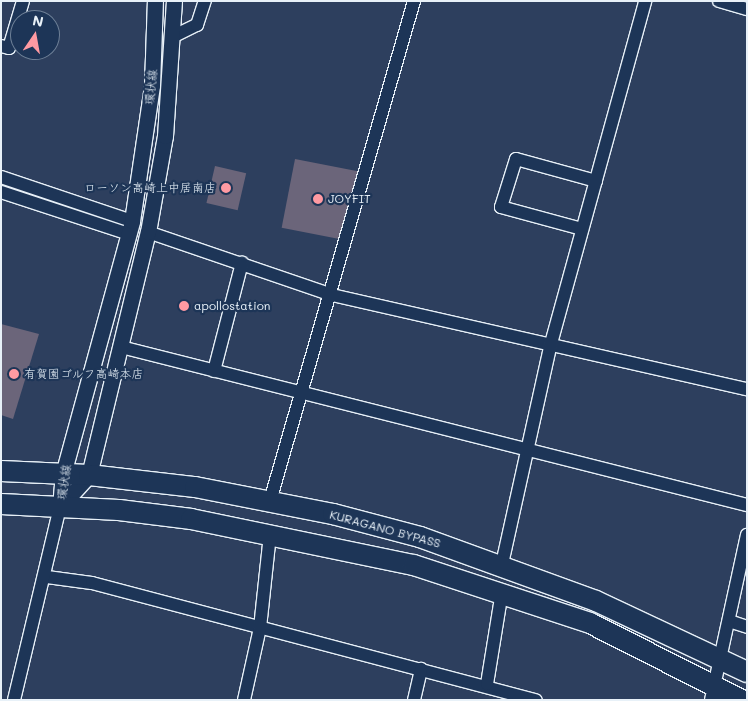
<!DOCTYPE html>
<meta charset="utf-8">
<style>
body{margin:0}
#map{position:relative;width:748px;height:701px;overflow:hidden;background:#2d3f5e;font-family:Mali,"Klee One",sans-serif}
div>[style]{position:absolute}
.building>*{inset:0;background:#6b657a;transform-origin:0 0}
.roads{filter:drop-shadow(1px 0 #e8f1f8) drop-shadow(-1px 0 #e8f1f8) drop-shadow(0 1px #e8f1f8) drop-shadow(0 -1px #e8f1f8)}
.minor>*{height:12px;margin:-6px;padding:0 6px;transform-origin:6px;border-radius:6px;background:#1d3557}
.tertiary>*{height:15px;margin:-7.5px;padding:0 7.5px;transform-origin:7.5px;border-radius:7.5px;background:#1d3557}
.trunk>*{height:20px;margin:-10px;padding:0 10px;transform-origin:10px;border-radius:10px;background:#1d3557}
.dots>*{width:14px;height:14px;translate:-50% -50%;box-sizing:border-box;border:2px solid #1d3557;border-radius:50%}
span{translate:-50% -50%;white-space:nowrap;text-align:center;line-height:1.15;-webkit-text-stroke:4.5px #1d3557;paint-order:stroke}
.street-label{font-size:12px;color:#e8f1f8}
.poi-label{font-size:12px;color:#e8f1f8}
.right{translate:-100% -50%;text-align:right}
.left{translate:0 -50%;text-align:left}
.frame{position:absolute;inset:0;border:2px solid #e8f1f8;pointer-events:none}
.north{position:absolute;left:10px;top:10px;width:50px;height:50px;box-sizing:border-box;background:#1d3557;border:1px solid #6e8097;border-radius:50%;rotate:12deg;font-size:14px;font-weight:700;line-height:20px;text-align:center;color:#e8f1f8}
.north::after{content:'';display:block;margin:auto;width:18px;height:22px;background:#ff9aa2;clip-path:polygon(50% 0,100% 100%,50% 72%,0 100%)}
</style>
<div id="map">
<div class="building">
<i style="left:295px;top:159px;width:64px;height:70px;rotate:11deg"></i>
<i style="left:215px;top:166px;width:32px;height:38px;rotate:13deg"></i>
<i style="clip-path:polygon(1px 324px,39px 334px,13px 419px,1px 415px)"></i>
</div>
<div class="roads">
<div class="minor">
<i style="left:719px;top:1px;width:29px;rotate:16deg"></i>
<i style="left:172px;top:37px;width:28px;rotate:-26deg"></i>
<i style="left:197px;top:25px;width:25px;rotate:-72deg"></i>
<i style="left:1px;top:46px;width:8px;rotate:14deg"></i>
<i style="left:9px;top:48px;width:49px;rotate:-73.4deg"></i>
<i style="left:1px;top:177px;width:138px;rotate:18.6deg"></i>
<i style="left:1px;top:192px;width:135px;rotate:18.2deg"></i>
<i style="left:582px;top:229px;width:84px;rotate:-164.8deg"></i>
<i style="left:501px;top:207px;width:50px;rotate:-72.6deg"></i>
<i style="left:516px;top:159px;width:83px;rotate:15.4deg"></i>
<i style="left:148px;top:232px;width:194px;rotate:18.9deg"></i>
<i style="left:332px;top:295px;width:426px;rotate:12.8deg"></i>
<i style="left:121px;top:347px;width:646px;rotate:14.17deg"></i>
<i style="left:214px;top:371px;width:112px;rotate:-75.5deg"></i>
<i style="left:270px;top:501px;width:520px;rotate:-73.93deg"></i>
<i style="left:502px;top:564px;width:222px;rotate:-77.5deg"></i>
<i style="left:550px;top:347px;width:359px;rotate:-74.6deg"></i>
<i style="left:47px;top:577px;width:45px;rotate:7.6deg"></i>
<i style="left:92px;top:583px;width:459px;rotate:14.8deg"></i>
<i style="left:729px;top:621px;width:19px;rotate:18deg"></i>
<i style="left:487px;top:684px;width:94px;rotate:-80.8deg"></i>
<i style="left:14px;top:700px;width:198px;rotate:-76.6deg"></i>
<i style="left:244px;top:700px;width:74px;rotate:-77.5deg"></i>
<i style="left:260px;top:628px;width:95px;rotate:-83.9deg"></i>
<i style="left:414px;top:700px;width:32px;rotate:-77deg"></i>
<i style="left:711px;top:700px;width:169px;rotate:-77.7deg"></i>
</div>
<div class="tertiary">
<i style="left:60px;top:507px;width:43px;rotate:-47.8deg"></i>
<i style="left:89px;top:475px;width:250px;rotate:-76.4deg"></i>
<i style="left:148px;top:232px;width:97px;rotate:-80deg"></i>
<i style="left:165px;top:136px;width:135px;rotate:-86.2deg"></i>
<i style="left:60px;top:507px;width:33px;rotate:-85deg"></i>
<i style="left:63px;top:474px;width:262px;rotate:-74.7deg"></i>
<i style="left:132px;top:221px;width:137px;rotate:-81.6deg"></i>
<i style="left:152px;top:85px;width:84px;rotate:-88deg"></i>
</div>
<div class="trunk">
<i style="left:1px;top:471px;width:88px;rotate:2.6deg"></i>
<i style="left:89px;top:475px;width:107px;rotate:6.5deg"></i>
<i style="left:195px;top:487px;width:141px;rotate:11.1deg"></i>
<i style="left:333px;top:514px;width:90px;rotate:14.8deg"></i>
<i style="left:420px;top:537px;width:187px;rotate:20deg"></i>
<i style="left:596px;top:601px;width:167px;rotate:25.2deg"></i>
<i style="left:1px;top:504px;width:118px;rotate:2.9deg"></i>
<i style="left:119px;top:510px;width:73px;rotate:7.1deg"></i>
<i style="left:191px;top:519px;width:228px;rotate:11.7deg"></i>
<i style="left:414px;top:565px;width:185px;rotate:18.2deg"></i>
<i style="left:590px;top:623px;width:170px;rotate:26.9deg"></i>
</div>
</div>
<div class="dots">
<i style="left:226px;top:188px;background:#ff9aa2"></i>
<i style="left:318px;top:199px;background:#ff9aa2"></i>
<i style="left:184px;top:306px;background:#ff9aa2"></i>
<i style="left:14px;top:374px;background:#ff9aa2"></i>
</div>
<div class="street-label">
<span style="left:151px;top:87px;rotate:-84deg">環状線</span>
<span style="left:64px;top:482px;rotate:-81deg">環状線</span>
<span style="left:385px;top:529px;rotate:15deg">KURAGANO BYPASS</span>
</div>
<div class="poi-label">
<span class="right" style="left:216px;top:188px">ローソン高崎上中居南店</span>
<span class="left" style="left:328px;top:199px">JOYFIT</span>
<span class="left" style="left:194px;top:306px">apollostation</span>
<span class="left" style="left:24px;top:374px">有賀園ゴルフ高崎本店</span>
</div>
<div class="frame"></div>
<div class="north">N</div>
</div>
